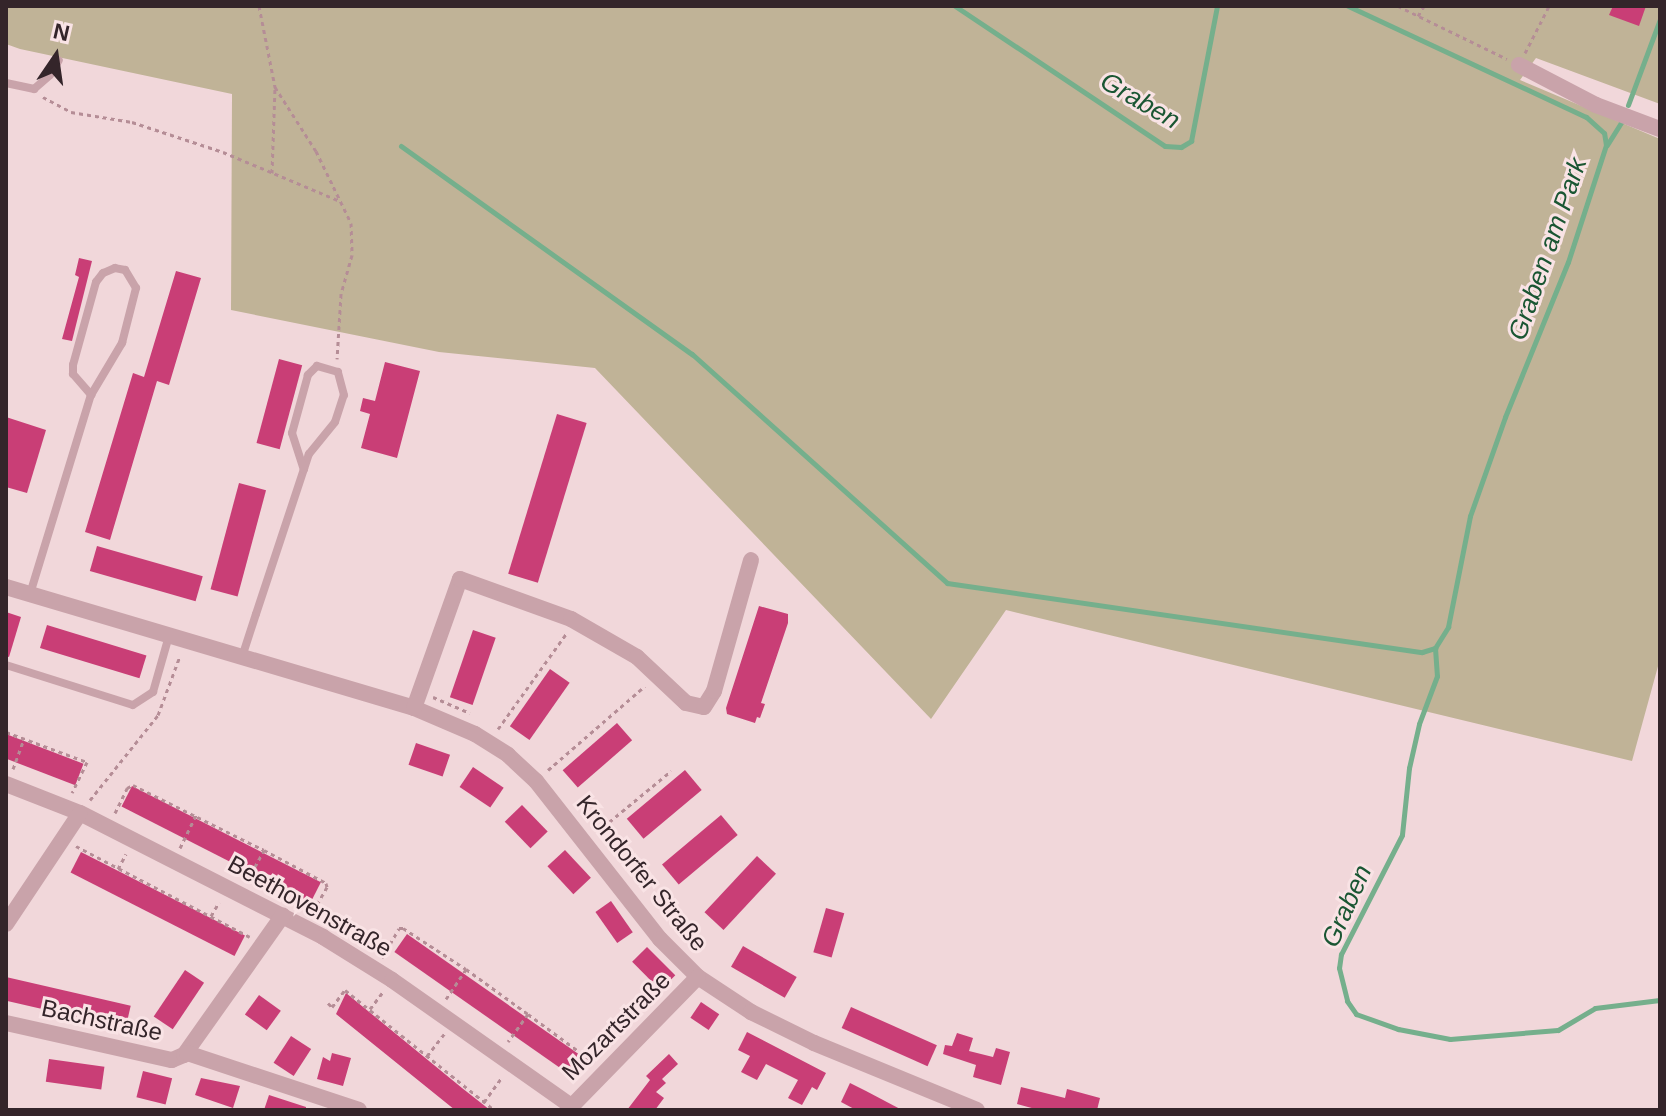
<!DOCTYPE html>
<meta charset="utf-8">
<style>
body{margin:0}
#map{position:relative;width:1666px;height:1116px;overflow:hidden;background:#f1d7da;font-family:Arial,sans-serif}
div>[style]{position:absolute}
.green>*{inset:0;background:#c0b397}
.stream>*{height:5px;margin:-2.5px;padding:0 2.5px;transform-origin:2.5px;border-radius:2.5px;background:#75af8c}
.building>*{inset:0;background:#c93e76;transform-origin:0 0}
.path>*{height:3px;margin-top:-1.5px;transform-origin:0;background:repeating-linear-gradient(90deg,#b58d96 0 4px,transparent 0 8px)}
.service>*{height:8px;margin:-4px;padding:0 4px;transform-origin:4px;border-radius:4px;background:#c9a3aa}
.minor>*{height:16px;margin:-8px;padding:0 8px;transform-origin:8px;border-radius:8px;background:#c9a3aa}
span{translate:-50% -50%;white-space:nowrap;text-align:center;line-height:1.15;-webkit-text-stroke:6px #f9e3e5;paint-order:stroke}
.street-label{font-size:24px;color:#34252a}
.water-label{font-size:26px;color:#1a5633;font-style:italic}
.frame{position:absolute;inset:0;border:8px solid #34252a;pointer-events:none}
.north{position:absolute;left:16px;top:16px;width:80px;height:80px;-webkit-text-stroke:6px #f9e3e5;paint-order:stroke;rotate:13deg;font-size:22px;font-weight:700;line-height:32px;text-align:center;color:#34252a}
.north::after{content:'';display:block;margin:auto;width:28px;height:36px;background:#34252a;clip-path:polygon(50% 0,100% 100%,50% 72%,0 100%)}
</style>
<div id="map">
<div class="green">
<i style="clip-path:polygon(6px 6px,1660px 6px,1660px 104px,1536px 58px,1520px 80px,1660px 139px,1660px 659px,1632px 761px,1006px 610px,931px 719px,595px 368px,439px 352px,231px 310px,232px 94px,20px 49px,6px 44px)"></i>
</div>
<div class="stream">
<i style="left:955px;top:6px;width:252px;rotate:33.7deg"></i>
<i style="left:1165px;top:146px;width:16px;rotate:4deg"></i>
<i style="left:1181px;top:147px;width:12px;rotate:-31deg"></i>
<i style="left:1191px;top:141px;width:137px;rotate:-79.1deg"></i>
<i style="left:1628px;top:105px;width:92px;rotate:-69.6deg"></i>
<i style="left:1607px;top:145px;width:28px;rotate:-58deg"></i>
<i style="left:401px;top:146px;width:358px;rotate:35.6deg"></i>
<i style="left:692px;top:354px;width:343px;rotate:41.9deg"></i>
<i style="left:947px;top:583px;width:480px;rotate:8.3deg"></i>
<i style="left:1422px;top:652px;width:14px;rotate:-17deg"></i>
<i style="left:1435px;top:648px;width:25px;rotate:-58deg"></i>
<i style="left:1448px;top:627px;width:113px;rotate:-78.8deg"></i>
<i style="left:1470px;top:516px;width:105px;rotate:-70.5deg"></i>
<i style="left:1505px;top:417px;width:167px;rotate:-67.9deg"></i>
<i style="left:1568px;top:262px;width:123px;rotate:-72deg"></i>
<i style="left:1606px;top:145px;width:12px;rotate:-99deg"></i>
<i style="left:1604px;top:133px;width:24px;rotate:-138deg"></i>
<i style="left:1586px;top:117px;width:263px;rotate:-155deg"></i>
<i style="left:1435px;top:648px;width:28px;rotate:86deg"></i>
<i style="left:1437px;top:676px;width:51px;rotate:110.6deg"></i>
<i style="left:1419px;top:724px;width:45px;rotate:102.8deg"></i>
<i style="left:1409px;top:768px;width:67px;rotate:96deg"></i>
<i style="left:1402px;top:835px;width:134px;rotate:117.1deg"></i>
<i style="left:1341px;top:954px;width:14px;rotate:98deg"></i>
<i style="left:1339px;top:968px;width:34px;rotate:76deg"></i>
<i style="left:1347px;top:1001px;width:16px;rotate:55deg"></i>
<i style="left:1356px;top:1014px;width:45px;rotate:19.7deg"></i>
<i style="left:1398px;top:1029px;width:53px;rotate:10.9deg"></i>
<i style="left:1450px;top:1039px;width:108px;rotate:-4.8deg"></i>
<i style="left:1558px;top:1030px;width:43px;rotate:-30.7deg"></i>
<i style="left:1595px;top:1008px;width:65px;rotate:-7deg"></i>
</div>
<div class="building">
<i style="clip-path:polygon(1613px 6px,1646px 6px,1639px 26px,1609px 15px)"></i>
<i style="clip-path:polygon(79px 258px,92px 261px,72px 341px,62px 339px,79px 277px,75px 275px)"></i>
<i style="clip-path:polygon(176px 271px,201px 278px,169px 385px,157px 381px,110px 540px,85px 532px,133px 373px,144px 377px)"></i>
<i style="left:279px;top:359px;width:24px;height:87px;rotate:15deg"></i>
<i style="clip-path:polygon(385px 362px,420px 371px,397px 458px,361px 448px,370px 414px,360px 411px,363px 398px,375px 401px)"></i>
<i style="left:557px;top:414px;width:31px;height:167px;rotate:17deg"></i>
<i style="clip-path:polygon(6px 417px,46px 430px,27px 493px,6px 487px)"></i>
<i style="left:239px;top:483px;width:28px;height:110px;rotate:15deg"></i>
<i style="left:97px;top:546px;width:110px;height:26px;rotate:16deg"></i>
<i style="clip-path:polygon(759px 606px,788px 614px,788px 623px,761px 703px,765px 704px,760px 718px,757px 717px,755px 723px,727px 714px,726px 708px)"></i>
<i style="clip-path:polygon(6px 612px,21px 617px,9px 657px,6px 656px)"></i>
<i style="left:47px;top:625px;width:104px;height:24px;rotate:17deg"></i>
<i style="left:473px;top:630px;width:24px;height:71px;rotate:19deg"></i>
<i style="left:550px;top:669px;width:24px;height:70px;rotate:35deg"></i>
<i style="left:617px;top:723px;width:23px;height:72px;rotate:49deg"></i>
<i style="left:6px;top:734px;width:83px;height:23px;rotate:21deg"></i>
<i style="left:416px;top:743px;width:36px;height:23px;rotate:19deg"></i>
<i style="left:473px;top:767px;width:37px;height:24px;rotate:34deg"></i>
<i style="left:685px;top:770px;width:26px;height:76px;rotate:50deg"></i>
<i style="left:132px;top:786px;width:212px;height:23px;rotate:27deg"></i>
<i style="left:522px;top:805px;width:37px;height:24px;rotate:46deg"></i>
<i style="left:721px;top:815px;width:26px;height:77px;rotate:50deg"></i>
<i style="left:565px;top:850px;width:38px;height:24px;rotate:47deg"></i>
<i style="left:81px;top:852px;width:184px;height:23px;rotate:27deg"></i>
<i style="left:757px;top:856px;width:26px;height:77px;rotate:43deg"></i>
<i style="left:611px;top:901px;width:38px;height:19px;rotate:55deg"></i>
<i style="left:826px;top:908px;width:19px;height:46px;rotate:16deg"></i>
<i style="left:407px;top:934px;width:212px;height:22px;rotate:35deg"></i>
<i style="left:743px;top:946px;width:62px;height:24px;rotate:30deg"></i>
<i style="left:647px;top:947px;width:40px;height:21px;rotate:45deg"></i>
<i style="left:185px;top:970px;width:23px;height:56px;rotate:34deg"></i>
<i style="left:6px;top:977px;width:128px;height:23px;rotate:13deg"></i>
<i style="clip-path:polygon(346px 993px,462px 1088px,490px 1110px,455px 1110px,336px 1014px)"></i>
<i style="left:259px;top:995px;width:27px;height:24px;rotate:36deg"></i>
<i style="left:701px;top:1002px;width:22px;height:19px;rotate:34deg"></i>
<i style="left:851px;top:1007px;width:94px;height:23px;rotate:24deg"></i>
<i style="clip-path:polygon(747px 1032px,826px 1073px,817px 1090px,812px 1087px,802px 1105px,788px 1098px,798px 1080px,766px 1064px,757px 1080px,741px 1072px,750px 1056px,738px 1050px)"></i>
<i style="clip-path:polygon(957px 1033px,973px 1038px,969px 1051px,993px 1057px,996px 1048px,1010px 1052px,1001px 1085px,973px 1077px,976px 1065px,943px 1054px,945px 1045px,952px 1046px)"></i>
<i style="left:291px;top:1036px;width:24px;height:32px;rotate:33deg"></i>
<i style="clip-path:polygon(332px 1053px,351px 1058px,343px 1086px,317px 1079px,323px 1057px,330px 1061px)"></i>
<i style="clip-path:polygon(669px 1054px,678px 1064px,662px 1079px,666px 1083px,656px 1092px,664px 1098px,655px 1110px,627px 1110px,650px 1080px,646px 1076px)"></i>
<i style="left:49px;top:1059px;width:56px;height:23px;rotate:8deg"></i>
<i style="left:143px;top:1071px;width:30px;height:27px;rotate:14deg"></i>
<i style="clip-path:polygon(201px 1078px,240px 1086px,233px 1108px,195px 1095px)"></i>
<i style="clip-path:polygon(850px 1083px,866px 1091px,902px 1110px,856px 1110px,841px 1102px)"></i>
<i style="clip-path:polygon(1021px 1087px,1065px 1098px,1067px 1089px,1100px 1098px,1097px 1110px,1039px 1110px,1017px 1104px)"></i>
<i style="clip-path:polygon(269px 1095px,306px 1107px,306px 1110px,264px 1110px)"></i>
</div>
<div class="path">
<i style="left:259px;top:6px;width:83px;rotate:78.8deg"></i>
<i style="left:275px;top:87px;width:76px;rotate:57.4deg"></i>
<i style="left:316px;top:151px;width:80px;rotate:64.1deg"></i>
<i style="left:351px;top:223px;width:32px;rotate:88deg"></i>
<i style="left:352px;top:255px;width:41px;rotate:105.8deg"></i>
<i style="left:341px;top:294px;width:65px;rotate:93.5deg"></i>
<i style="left:1398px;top:6px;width:121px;rotate:25.9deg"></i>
<i style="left:1418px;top:16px;width:12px;rotate:-59deg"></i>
<i style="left:1525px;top:53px;width:53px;rotate:-62.9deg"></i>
<i style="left:43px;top:97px;width:32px;rotate:28deg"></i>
<i style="left:71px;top:112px;width:62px;rotate:9.3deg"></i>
<i style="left:132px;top:122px;width:96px;rotate:18.2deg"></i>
<i style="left:223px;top:152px;width:127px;rotate:22.7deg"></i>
<i style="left:272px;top:173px;width:84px;rotate:-88deg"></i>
<i style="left:433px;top:697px;width:40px;rotate:23.4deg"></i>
<i style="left:498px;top:729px;width:117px;rotate:-54.4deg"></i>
<i style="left:6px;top:732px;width:86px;rotate:20.3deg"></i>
<i style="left:87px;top:762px;width:34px;rotate:116deg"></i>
<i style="left:13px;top:769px;width:32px;rotate:-70deg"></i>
<i style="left:548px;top:770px;width:128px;rotate:-40.9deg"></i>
<i style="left:90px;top:800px;width:109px;rotate:-51.3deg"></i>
<i style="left:158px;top:715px;width:63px;rotate:-69.6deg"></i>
<i style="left:115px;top:813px;width:28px;rotate:-64deg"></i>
<i style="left:127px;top:788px;width:7px;rotate:-27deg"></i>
<i style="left:133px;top:785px;width:146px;rotate:26.4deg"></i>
<i style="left:264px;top:850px;width:70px;rotate:28deg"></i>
<i style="left:326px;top:883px;width:4px;rotate:76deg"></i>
<i style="left:327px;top:887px;width:34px;rotate:120deg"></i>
<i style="left:597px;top:832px;width:96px;rotate:-39.5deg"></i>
<i style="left:76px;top:846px;width:196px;rotate:27.6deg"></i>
<i style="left:180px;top:848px;width:37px;rotate:-64deg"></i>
<i style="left:118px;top:869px;width:17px;rotate:-62deg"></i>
<i style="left:247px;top:881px;width:35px;rotate:-61deg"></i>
<i style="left:211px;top:916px;width:16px;rotate:-60deg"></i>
<i style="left:382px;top:958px;width:34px;rotate:-60deg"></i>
<i style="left:399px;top:928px;width:4px"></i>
<i style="left:403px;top:928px;width:75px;rotate:33.1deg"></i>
<i style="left:466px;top:969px;width:77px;rotate:36deg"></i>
<i style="left:528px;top:1014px;width:34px;rotate:126deg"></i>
<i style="left:446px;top:999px;width:36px;rotate:-56deg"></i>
<i style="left:328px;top:1003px;width:6px;rotate:45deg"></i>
<i style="left:332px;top:1007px;width:21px;rotate:-53deg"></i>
<i style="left:345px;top:990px;width:191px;rotate:38.8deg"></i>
<i style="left:370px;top:1009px;width:21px;rotate:-53deg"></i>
<i style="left:528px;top:1014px;width:81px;rotate:36.4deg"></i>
<i style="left:427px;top:1056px;width:28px;rotate:-52deg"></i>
<i style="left:484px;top:1102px;width:31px;rotate:-54deg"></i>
</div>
<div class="service">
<i style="left:6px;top:83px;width:29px;rotate:12deg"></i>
<i style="left:34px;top:89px;width:21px;rotate:-41deg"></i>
<i style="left:50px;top:75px;width:17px;rotate:-59deg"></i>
<i style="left:30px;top:594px;width:208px;rotate:-73deg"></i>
<i style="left:91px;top:395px;width:61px;rotate:-59.2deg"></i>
<i style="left:122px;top:343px;width:57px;rotate:-75.7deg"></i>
<i style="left:136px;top:288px;width:21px;rotate:-121deg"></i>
<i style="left:125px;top:270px;width:10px;rotate:-169deg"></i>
<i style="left:115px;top:268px;width:13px;rotate:157deg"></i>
<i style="left:103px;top:273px;width:11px;rotate:128deg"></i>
<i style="left:96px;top:282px;width:86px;rotate:105.5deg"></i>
<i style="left:73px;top:365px;width:9px;rotate:90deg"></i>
<i style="left:73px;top:374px;width:28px;rotate:49deg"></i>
<i style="left:242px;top:657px;width:45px;rotate:-72deg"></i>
<i style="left:256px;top:614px;width:153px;rotate:-71.7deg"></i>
<i style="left:304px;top:469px;width:16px;rotate:-72deg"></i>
<i style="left:309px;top:454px;width:41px;rotate:-50.9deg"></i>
<i style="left:335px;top:422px;width:28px;rotate:-72deg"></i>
<i style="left:344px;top:395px;width:24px;rotate:-105deg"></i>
<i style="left:338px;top:372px;width:22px;rotate:-164deg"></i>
<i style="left:317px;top:366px;width:13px;rotate:135deg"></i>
<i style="left:308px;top:375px;width:60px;rotate:105.4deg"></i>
<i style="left:292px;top:433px;width:38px;rotate:72deg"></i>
<i style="left:6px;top:665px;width:133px;rotate:17.5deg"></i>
<i style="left:133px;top:705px;width:24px;rotate:-33deg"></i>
<i style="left:153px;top:692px;width:58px;rotate:-74.1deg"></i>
</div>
<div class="minor">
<i style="left:1519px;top:65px;width:87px;rotate:27.5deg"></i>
<i style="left:1596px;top:105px;width:68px;rotate:20.6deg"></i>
<i style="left:6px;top:587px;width:426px;rotate:16.5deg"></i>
<i style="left:414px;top:708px;width:66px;rotate:23.1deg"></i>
<i style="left:475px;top:734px;width:39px;rotate:32deg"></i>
<i style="left:508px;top:755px;width:38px;rotate:43deg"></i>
<i style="left:536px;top:781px;width:201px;rotate:51.9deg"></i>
<i style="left:660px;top:939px;width:54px;rotate:45deg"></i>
<i style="left:698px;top:977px;width:64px;rotate:33.4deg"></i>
<i style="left:751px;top:1012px;width:70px;rotate:26.2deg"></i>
<i style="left:814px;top:1043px;width:176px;rotate:22.3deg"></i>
<i style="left:414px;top:708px;width:137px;rotate:-70.4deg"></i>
<i style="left:460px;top:579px;width:118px;rotate:19.8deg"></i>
<i style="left:571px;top:619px;width:76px;rotate:29.9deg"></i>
<i style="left:637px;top:657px;width:67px;rotate:43.2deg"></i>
<i style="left:686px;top:703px;width:18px;rotate:13deg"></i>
<i style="left:704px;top:707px;width:19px;rotate:-58deg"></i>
<i style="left:714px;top:691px;width:136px;rotate:-74.2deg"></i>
<i style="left:6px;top:784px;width:79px;rotate:21.4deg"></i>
<i style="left:80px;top:813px;width:273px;rotate:27deg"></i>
<i style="left:323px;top:937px;width:81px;rotate:31.9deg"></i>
<i style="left:392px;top:980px;width:219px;rotate:35.1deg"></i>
<i style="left:6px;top:924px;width:133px;rotate:-56.3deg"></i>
<i style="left:6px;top:1023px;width:170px;rotate:12.6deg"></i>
<i style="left:172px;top:1060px;width:13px;rotate:-23deg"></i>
<i style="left:184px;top:1055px;width:171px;rotate:-54.7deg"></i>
<i style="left:187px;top:1053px;width:181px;rotate:18.3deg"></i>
<i style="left:568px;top:1110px;width:186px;rotate:-45.7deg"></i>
</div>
<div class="street-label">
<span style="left:642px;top:873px;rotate:51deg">Krondorfer Straße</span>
<span style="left:310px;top:906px;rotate:29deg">Beethovenstraße</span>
<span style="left:102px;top:1020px;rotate:12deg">Bachstraße</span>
<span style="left:616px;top:1026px;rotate:-45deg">Mozartstraße</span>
</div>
<div class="water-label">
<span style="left:1140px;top:101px;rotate:30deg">Graben</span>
<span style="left:1548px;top:249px;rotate:-71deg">Graben am Park</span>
<span style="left:1347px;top:906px;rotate:-66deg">Graben</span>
</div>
<div class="frame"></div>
<div class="north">N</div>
</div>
